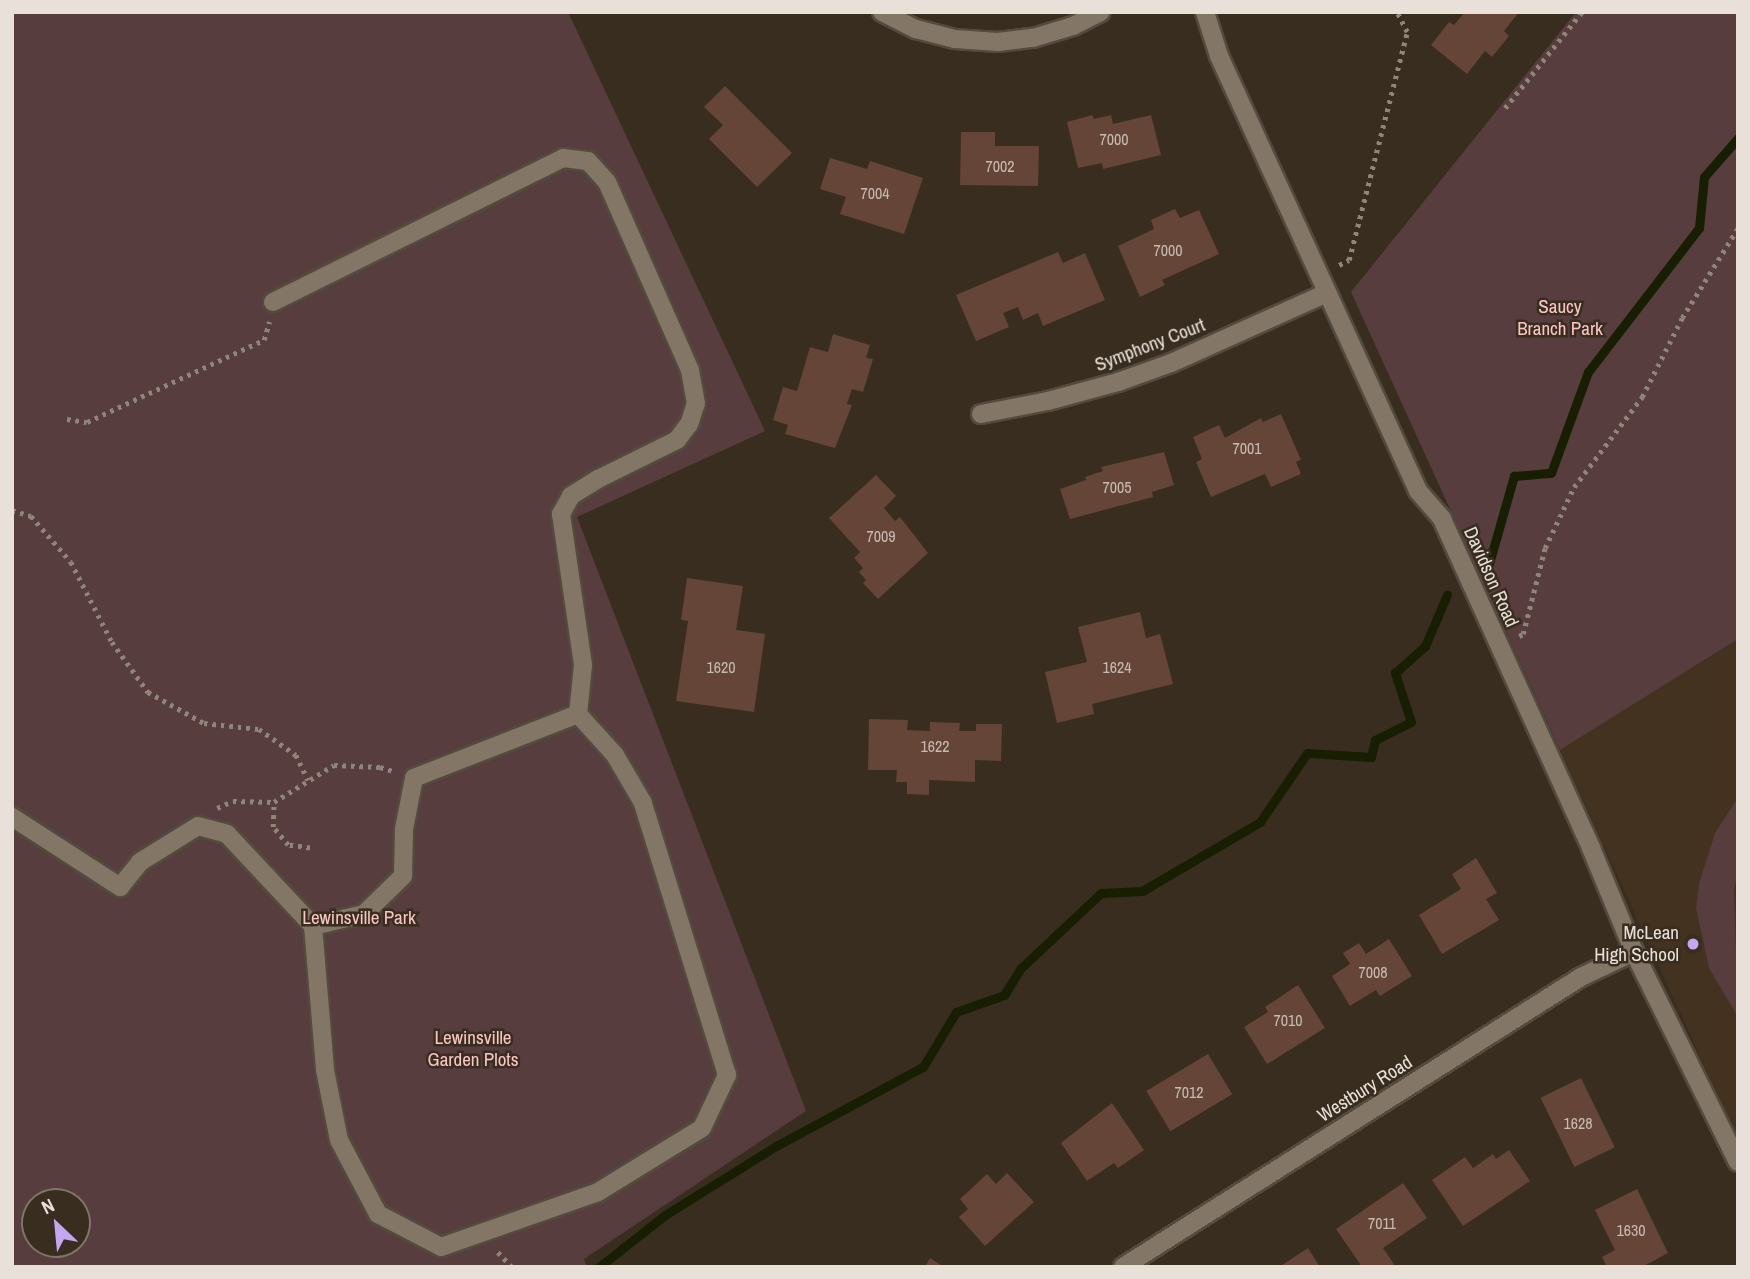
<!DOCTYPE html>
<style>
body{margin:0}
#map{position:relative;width:1750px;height:1279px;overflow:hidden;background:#392d20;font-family:"Archivo Narrow",sans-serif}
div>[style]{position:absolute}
.built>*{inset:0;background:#43321f}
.green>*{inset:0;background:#573d3d}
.stream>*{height:9px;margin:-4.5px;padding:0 4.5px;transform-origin:4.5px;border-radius:4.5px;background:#181e02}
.building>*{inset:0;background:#644537;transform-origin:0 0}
.path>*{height:4.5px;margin-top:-2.25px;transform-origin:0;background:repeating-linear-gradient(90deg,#8f857a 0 3.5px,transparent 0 8.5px)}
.roads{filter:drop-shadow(2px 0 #544a3e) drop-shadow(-2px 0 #544a3e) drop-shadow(0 2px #544a3e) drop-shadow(0 -2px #544a3e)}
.lane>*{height:18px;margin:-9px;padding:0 9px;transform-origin:9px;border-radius:9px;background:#847666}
.street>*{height:18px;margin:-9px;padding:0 9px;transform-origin:9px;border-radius:9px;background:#847666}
.dots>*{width:19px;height:19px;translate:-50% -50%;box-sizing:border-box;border:4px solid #392d20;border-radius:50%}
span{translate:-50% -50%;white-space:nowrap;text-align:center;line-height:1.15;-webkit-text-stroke:5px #392d20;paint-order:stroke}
.number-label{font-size:16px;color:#c8bab0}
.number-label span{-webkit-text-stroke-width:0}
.park-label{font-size:19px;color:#fbc5c4}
.street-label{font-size:19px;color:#e9e1d9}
.poi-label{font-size:19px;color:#e9e1d9}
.right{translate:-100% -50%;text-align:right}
.frame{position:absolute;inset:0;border:14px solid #e9e1d9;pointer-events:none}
.north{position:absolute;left:21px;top:1188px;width:70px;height:70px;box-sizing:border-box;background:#392d20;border:2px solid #7f756a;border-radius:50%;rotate:334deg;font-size:19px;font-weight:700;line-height:28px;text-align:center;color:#e9e1d9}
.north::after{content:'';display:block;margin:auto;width:24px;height:32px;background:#c5a6f0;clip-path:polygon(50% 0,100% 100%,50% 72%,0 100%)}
</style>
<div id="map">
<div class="built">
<i style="clip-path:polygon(1738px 639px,1738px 1139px,1560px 750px)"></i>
</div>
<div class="green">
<i style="clip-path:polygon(evenodd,12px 12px,568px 12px,765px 431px,577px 517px,806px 1111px,584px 1259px,587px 1267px,12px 1267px,12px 12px,35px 1202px,77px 1202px,77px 1244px,35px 1244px,35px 1202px)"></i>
<i style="clip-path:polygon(1576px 12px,1738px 12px,1738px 639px,1560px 750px,1351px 292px)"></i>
<i style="clip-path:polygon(1738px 798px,1738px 873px,1734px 888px,1738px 1017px,1709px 968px,1696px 908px,1699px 884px,1715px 833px)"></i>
</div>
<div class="stream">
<i style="left:1488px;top:567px;width:95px;rotate:-74.1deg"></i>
<i style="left:1514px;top:476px;width:37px;rotate:-5deg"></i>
<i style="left:1551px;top:473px;width:108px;rotate:-69.9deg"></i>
<i style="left:1588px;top:372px;width:182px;rotate:-52.4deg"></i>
<i style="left:1699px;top:228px;width:51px;rotate:-84.4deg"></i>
<i style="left:1704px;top:177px;width:52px;rotate:-48.9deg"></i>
<i style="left:599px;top:1267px;width:84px;rotate:-38.2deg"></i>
<i style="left:665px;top:1215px;width:131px;rotate:-31.9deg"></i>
<i style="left:776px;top:1146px;width:167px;rotate:-28.3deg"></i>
<i style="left:923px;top:1067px;width:64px;rotate:-59deg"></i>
<i style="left:956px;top:1012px;width:51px;rotate:-19.5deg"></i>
<i style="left:1004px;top:995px;width:32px;rotate:-58deg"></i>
<i style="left:1021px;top:968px;width:110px;rotate:-43.2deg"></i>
<i style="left:1101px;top:893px;width:41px;rotate:-2.8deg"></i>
<i style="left:1142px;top:891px;width:137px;rotate:-30.3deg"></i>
<i style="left:1260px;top:822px;width:83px;rotate:-55.7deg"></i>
<i style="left:1307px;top:753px;width:64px;rotate:3.6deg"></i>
<i style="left:1371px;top:757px;width:17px;rotate:-77deg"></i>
<i style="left:1375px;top:740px;width:40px;rotate:-26.6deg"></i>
<i style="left:1411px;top:722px;width:52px;rotate:-108.1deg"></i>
<i style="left:1395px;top:673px;width:40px;rotate:-42deg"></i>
<i style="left:1425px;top:646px;width:56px;rotate:-66.7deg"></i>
</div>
<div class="building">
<i style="clip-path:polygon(1465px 12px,1519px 12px,1504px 31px,1509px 36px,1492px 57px,1485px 51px,1467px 74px,1431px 45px,1449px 22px,1454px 25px)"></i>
<i style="clip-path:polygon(725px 86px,792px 153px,757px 187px,709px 139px,723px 125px,704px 107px)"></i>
<i style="clip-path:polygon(1092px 115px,1094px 119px,1111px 115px,1113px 124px,1151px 115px,1161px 155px,1103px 169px,1102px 163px,1078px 168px,1067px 122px)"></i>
<i style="clip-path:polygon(961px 132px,995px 132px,995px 146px,1039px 146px,1038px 186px,960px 185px)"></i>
<i style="clip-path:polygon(830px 158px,867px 169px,870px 161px,923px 178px,904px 234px,840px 214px,846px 197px,820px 189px)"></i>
<i style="clip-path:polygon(1175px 209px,1180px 218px,1199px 210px,1219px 254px,1162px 280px,1165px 285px,1140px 297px,1118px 246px,1154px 229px,1151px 220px)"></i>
<i style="clip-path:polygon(1058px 252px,1063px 263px,1085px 253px,1105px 300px,1043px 326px,1038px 313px,1023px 320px,1018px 307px,1003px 313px,1009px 327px,976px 341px,956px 295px)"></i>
<i style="clip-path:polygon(833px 334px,870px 345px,866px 358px,873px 359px,863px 392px,852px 389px,847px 404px,852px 405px,835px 448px,785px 434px,788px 425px,773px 420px,783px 387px,797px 391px,810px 347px,828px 352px)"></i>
<i style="clip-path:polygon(1281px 414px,1301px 460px,1296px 462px,1301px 474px,1271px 487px,1265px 474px,1211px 497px,1196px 462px,1202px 459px,1193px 437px,1219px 425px,1225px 438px,1261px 418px,1263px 422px)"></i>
<i style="clip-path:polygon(1164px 452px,1174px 485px,1152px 492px,1153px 497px,1070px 519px,1060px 489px,1086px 480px,1085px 477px,1103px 471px,1101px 467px)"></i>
<i style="clip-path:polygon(876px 475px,896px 496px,884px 508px,895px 521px,900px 517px,928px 553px,878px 599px,863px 583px,866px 580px,859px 572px,863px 568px,854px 558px,860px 552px,829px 518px)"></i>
<i style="clip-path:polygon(687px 578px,743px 586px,736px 630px,765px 634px,754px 712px,676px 701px,688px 621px,681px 620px)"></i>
<i style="clip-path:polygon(1140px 612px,1146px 638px,1160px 634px,1173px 684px,1092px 704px,1094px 714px,1057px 723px,1045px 672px,1087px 662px,1078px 627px)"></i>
<i style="clip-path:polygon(869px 719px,908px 720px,907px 730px,930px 731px,930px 722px,960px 723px,959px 731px,976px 731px,976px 724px,1002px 724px,1001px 761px,975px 760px,975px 782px,929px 780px,929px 795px,907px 794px,907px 782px,896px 782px,897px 770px,868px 770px)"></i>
<i style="clip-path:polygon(1476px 858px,1497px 893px,1486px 899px,1499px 920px,1442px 954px,1419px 915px,1461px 889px,1452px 874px)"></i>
<i style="clip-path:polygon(1389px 939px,1412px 976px,1380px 996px,1376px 990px,1350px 1006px,1332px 976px,1350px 964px,1343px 953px,1359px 943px,1366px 954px)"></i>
<i style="clip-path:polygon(1298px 985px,1325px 1028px,1267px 1064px,1244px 1027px,1268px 1012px,1265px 1007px)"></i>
<i style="left:1208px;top:1054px;width:47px;height:72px;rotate:59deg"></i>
<i style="left:1581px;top:1078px;width:77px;height:45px;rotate:64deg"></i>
<i style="clip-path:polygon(1112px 1103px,1144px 1150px,1118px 1168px,1114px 1163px,1087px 1181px,1061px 1143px)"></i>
<i style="clip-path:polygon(1509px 1150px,1530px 1181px,1463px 1226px,1432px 1180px,1465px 1157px,1473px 1168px,1493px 1154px,1496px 1159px)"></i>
<i style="clip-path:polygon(1007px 1173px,1034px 1202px,985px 1246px,959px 1217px,968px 1209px,960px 1199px,987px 1174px,996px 1184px)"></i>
<i style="clip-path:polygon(1403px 1183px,1427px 1218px,1383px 1248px,1394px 1264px,1390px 1267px,1362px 1267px,1336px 1229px)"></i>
<i style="clip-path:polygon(1637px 1189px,1668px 1253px,1642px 1267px,1607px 1267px,1602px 1257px,1615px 1250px,1595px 1210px)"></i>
<i style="clip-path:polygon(1308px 1248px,1320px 1267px,1279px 1267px)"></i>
<i style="clip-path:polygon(930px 1258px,944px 1267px,925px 1267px)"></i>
</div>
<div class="path">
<i style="left:1505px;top:108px;width:123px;rotate:-51.3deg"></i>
<i style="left:1339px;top:265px;width:11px;rotate:-27deg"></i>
<i style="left:1349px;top:260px;width:235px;rotate:-75.7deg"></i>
<i style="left:1407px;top:32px;width:22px;rotate:-117deg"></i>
<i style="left:67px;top:419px;width:20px;rotate:9deg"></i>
<i style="left:87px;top:422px;width:195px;rotate:-24.9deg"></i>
<i style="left:264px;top:340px;width:19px;rotate:-74deg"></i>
<i style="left:12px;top:510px;width:20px;rotate:18deg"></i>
<i style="left:31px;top:516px;width:61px;rotate:49deg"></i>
<i style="left:71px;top:562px;width:90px;rotate:62.9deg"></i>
<i style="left:112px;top:642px;width:62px;rotate:54.2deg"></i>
<i style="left:148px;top:692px;width:64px;rotate:29deg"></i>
<i style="left:204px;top:723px;width:55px;rotate:6.2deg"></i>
<i style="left:259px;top:729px;width:45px;rotate:35.1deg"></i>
<i style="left:296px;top:755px;width:28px;rotate:64deg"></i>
<i style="left:1519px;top:636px;width:4px;rotate:-27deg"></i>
<i style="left:1523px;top:634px;width:89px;rotate:-75.7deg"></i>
<i style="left:1545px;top:548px;width:68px;rotate:-64.6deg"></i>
<i style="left:1574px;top:487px;width:113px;rotate:-52.9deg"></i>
<i style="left:1642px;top:397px;width:89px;rotate:-63.1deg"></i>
<i style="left:1682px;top:318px;width:106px;rotate:-58.1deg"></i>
<i style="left:217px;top:808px;width:17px;rotate:-24deg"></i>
<i style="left:233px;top:801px;width:41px;rotate:1.4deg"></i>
<i style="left:310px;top:848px;width:22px;rotate:-172deg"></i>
<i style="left:288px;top:845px;width:23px;rotate:-130deg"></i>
<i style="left:273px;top:827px;width:25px;rotate:-88deg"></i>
<i style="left:274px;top:802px;width:70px;rotate:-31.7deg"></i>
<i style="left:334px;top:765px;width:46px;rotate:2.5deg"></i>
<i style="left:380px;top:767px;width:14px;rotate:17deg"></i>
<i style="left:498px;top:1252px;width:21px;rotate:47deg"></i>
</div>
<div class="roads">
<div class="lane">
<i style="left:273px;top:302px;width:324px;rotate:-26.4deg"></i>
<i style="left:563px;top:158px;width:25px;rotate:7deg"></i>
<i style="left:588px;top:161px;width:28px;rotate:48deg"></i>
<i style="left:607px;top:182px;width:206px;rotate:66.2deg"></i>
<i style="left:690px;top:370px;width:34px;rotate:80deg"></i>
<i style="left:696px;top:403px;width:22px;rotate:108deg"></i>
<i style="left:689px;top:424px;width:20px;rotate:127deg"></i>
<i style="left:677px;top:440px;width:88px;rotate:153.7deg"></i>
<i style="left:598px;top:479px;width:32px;rotate:148deg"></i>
<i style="left:571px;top:496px;width:21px;rotate:119deg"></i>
<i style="left:561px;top:514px;width:153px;rotate:81.7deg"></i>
<i style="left:583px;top:665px;width:49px;rotate:95.8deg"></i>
<i style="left:12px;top:817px;width:129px;rotate:32.9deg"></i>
<i style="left:120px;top:887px;width:32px;rotate:-51deg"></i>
<i style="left:140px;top:862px;width:68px;rotate:-31.8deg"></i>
<i style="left:198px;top:826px;width:30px;rotate:15deg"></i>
<i style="left:227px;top:834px;width:126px;rotate:46.9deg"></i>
<i style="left:313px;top:926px;width:144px;rotate:85.2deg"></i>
<i style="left:325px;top:1070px;width:71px;rotate:78.7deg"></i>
<i style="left:339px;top:1140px;width:84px;rotate:62.2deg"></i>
<i style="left:378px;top:1214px;width:71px;rotate:27.6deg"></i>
<i style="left:441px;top:1247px;width:166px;rotate:-19.3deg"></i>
<i style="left:598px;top:1192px;width:122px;rotate:-31.6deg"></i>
<i style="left:702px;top:1128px;width:59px;rotate:-64.7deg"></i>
<i style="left:727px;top:1075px;width:285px;rotate:-107.2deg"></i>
<i style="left:643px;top:803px;width:56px;rotate:-120.3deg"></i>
<i style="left:615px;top:755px;width:55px;rotate:-132.1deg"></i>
<i style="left:578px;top:714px;width:176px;rotate:158.7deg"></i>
<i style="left:414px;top:778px;width:52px;rotate:101.1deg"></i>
<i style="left:404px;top:829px;width:47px;rotate:91.2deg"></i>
<i style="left:403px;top:876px;width:54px;rotate:135.7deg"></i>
<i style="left:364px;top:914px;width:52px;rotate:166.8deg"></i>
</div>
<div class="street">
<i style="left:882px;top:12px;width:38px;rotate:27deg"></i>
<i style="left:916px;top:29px;width:40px;rotate:14.4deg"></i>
<i style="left:955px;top:39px;width:43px;rotate:4deg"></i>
<i style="left:998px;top:42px;width:35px;rotate:-7deg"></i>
<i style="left:1033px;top:38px;width:42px;rotate:-16.7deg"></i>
<i style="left:1073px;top:26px;width:31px;rotate:-27deg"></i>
<i style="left:1205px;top:12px;width:46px;rotate:72.3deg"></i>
<i style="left:1219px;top:56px;width:478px;rotate:65.4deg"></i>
<i style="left:1418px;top:491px;width:37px;rotate:49deg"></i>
<i style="left:1442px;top:519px;width:361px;rotate:65.6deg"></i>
<i style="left:1591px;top:848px;width:113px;rotate:67.5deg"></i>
<i style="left:1634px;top:952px;width:234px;rotate:63.7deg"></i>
<i style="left:981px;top:414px;width:68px;rotate:-11deg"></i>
<i style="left:1048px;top:401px;width:73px;rotate:-15.2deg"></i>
<i style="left:1118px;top:382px;width:56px;rotate:-19.7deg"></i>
<i style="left:1171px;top:363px;width:171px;rotate:-24.2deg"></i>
<i style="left:1123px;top:1267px;width:542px;rotate:-32.34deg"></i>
<i style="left:1581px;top:977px;width:59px;rotate:-25.3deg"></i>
</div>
</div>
<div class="dots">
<i style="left:1693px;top:944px;background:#c5a6f0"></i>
</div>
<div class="number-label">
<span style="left:1114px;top:139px">7000</span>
<span style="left:1000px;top:166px">7002</span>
<span style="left:875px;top:193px">7004</span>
<span style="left:1168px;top:250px">7000</span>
<span style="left:1247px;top:448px">7001</span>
<span style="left:1117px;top:487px">7005</span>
<span style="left:881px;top:536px">7009</span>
<span style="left:721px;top:667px">1620</span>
<span style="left:1117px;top:667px">1624</span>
<span style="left:935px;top:746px">1622</span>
<span style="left:1373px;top:972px">7008</span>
<span style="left:1288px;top:1020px">7010</span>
<span style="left:1189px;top:1092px">7012</span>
<span style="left:1578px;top:1123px">1628</span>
<span style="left:1382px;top:1223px">7011</span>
<span style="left:1631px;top:1230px">1630</span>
</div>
<div class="park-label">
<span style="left:1560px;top:318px">Saucy<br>Branch Park</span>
<span style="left:359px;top:918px">Lewinsville Park</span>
<span style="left:473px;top:1049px">Lewinsville<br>Garden Plots</span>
</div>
<div class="street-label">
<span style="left:1150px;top:345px;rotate:-21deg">Symphony Court</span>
<span style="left:1491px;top:577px;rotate:66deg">Davidson Road</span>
<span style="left:1365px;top:1089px;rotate:-32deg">Westbury Road</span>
</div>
<div class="poi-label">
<span class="right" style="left:1679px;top:944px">McLean<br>High School</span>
</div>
<div class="frame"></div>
<div class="north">N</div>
</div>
